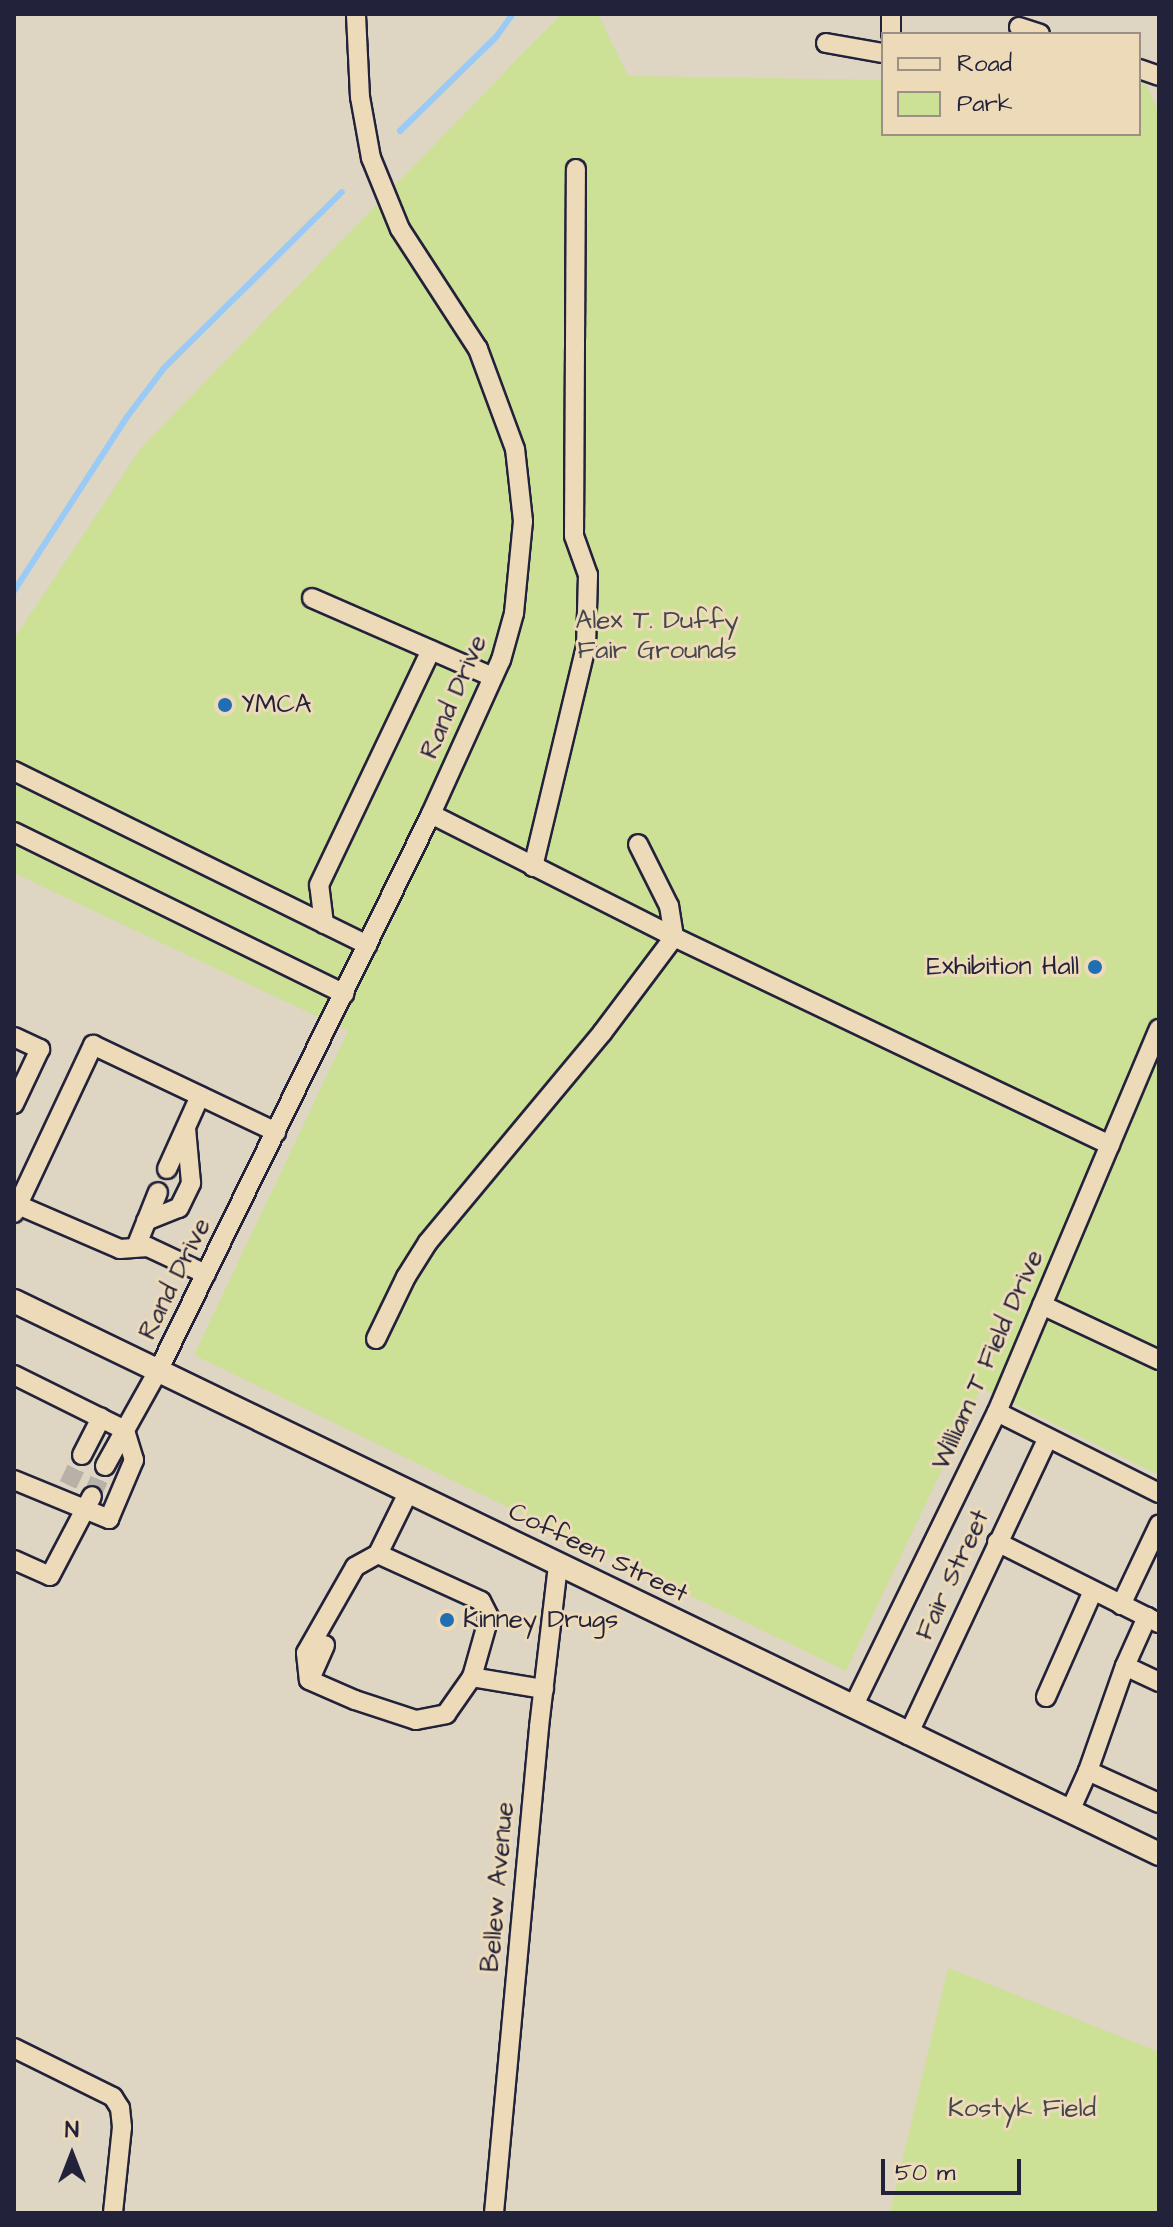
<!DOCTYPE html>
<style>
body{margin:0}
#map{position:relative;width:1173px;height:2227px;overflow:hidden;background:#ded5c2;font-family:"Architects Daughter",sans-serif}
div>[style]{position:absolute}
.green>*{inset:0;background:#cce196}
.stream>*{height:6px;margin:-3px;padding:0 3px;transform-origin:3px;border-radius:3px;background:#99cbf6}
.minor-tunnel>*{height:18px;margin-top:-9px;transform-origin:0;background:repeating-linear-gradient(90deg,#b8b1a7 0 18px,transparent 0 27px)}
.roads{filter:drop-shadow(2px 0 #22223b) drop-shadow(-2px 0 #22223b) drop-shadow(0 2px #22223b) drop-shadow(0 -2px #22223b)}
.minor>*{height:18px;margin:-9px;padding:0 9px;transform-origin:9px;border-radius:9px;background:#eddab8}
.major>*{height:22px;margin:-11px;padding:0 11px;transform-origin:11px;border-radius:11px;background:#eddab8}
.dots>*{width:22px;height:22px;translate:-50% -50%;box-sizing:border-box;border:4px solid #eddab8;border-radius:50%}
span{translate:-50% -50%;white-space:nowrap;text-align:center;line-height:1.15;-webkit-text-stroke:6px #eddab8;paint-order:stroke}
.park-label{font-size:26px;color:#44484d}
.street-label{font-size:26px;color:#22223b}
.poi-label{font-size:26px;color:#22223b}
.left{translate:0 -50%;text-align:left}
.right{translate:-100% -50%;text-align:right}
.frame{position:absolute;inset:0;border:16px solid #22223b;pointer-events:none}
.legend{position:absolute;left:881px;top:32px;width:260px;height:104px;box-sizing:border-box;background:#eddab8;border:2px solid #9c9086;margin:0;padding:10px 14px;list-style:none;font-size:24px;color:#22223b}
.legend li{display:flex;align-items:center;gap:16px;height:40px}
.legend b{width:40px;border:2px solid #9c9086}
.north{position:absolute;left:32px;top:2115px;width:80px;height:80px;-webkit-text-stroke:6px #eddab8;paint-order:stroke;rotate:0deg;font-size:22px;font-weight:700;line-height:32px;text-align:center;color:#22223b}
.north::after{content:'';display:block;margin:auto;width:28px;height:36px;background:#22223b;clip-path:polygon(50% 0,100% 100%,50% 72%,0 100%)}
.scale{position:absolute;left:881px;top:2159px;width:140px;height:36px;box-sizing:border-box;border:4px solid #22223b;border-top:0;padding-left:10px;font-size:24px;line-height:28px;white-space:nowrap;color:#22223b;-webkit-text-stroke:6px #eddab8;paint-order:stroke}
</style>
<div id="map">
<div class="green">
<i style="clip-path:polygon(561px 14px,598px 14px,628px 76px,883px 80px,883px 134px,1139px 134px,1139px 84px,1146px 84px,1159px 113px,1159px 1475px,981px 1388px,846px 1671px,194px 1355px,348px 1031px,14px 873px,14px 639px,141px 448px)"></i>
<i style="clip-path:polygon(948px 1968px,1159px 2052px,1159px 2213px,890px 2213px)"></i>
</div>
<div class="stream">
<i style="left:400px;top:131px;width:134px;rotate:-44.4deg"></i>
<i style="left:496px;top:37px;width:29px;rotate:-54deg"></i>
<i style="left:14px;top:591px;width:207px;rotate:-57deg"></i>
<i style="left:127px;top:417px;width:61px;rotate:-52.9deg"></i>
<i style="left:164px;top:368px;width:250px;rotate:-44.7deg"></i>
</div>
<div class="minor-tunnel">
<i style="left:68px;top:1485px;width:33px;rotate:-65deg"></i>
<i style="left:92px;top:1496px;width:33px;rotate:-67deg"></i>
</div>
<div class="roads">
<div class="minor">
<i style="left:1019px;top:27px;width:22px;rotate:18deg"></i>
<i style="left:891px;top:34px;width:20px;rotate:-90deg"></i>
<i style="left:826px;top:43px;width:58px;rotate:10deg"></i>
<i style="left:1139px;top:69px;width:21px;rotate:19deg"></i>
<i style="left:312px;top:598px;width:197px;rotate:23.6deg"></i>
<i style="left:14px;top:771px;width:394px;rotate:26.2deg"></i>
<i style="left:431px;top:814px;width:272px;rotate:26.8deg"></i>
<i style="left:674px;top:937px;width:483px;rotate:25.5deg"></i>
<i style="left:14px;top:832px;width:368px;rotate:26.1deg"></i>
<i style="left:533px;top:867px;width:226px;rotate:-76.5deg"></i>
<i style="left:586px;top:647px;width:72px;rotate:-88.4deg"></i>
<i style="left:588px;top:575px;width:41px;rotate:-109.7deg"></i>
<i style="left:574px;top:536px;width:367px;rotate:-89.7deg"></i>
<i style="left:324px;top:924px;width:39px;rotate:-97deg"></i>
<i style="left:319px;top:885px;width:260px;rotate:-64.5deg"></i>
<i style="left:14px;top:1037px;width:29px;rotate:25deg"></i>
<i style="left:40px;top:1049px;width:61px;rotate:115.3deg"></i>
<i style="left:167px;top:1169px;width:80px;rotate:-65.7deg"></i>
<i style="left:18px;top:1205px;width:111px;rotate:23.3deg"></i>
<i style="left:120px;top:1249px;width:28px;rotate:-4deg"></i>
<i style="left:148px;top:1247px;width:64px;rotate:25deg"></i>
<i style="left:14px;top:1213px;width:186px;rotate:-64.8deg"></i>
<i style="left:93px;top:1045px;width:203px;rotate:25.4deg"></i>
<i style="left:146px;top:1221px;width:35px;rotate:-22deg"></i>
<i style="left:179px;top:1208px;width:28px;rotate:-64deg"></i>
<i style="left:191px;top:1183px;width:55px;rotate:-95.2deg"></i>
<i style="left:136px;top:1247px;width:59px;rotate:-68.2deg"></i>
<i style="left:1042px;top:1305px;width:129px;rotate:25.2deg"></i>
<i style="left:376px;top:1339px;width:69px;rotate:-64.2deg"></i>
<i style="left:406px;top:1277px;width:41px;rotate:-57.8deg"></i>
<i style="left:428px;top:1242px;width:272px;rotate:-50.2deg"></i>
<i style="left:602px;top:1033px;width:120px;rotate:-53.1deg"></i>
<i style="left:674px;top:937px;width:31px;rotate:-99deg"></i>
<i style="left:669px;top:906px;width:69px;rotate:-116.6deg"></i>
<i style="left:14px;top:1375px;width:124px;rotate:26.4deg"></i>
<i style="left:125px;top:1430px;width:68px;rotate:-60.8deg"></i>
<i style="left:158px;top:1371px;width:620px;rotate:-63.89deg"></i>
<i style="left:431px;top:814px;width:169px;rotate:-65.6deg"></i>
<i style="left:501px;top:660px;width:49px;rotate:-74.5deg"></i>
<i style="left:514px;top:613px;width:92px;rotate:-84.4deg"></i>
<i style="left:523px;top:521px;width:72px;rotate:-96.3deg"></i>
<i style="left:515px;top:449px;width:107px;rotate:-110.3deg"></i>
<i style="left:478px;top:349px;width:143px;rotate:-123deg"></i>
<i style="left:400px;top:229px;width:77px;rotate:-112.2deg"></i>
<i style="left:371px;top:158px;width:62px;rotate:-100.2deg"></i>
<i style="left:360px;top:97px;width:83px;rotate:-92.8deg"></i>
<i style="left:997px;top:1412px;width:181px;rotate:26.6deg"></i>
<i style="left:82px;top:1455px;width:42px;rotate:-62.8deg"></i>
<i style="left:105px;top:1466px;width:41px;rotate:-60.9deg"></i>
<i style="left:14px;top:1480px;width:103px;rotate:22.3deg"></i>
<i style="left:109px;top:1519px;width:64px;rotate:-67deg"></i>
<i style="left:134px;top:1460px;width:31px;rotate:-107deg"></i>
<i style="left:408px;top:1493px;width:68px;rotate:116.2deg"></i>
<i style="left:378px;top:1554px;width:26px;rotate:151deg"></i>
<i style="left:355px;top:1567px;width:99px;rotate:119.7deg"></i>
<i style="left:306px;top:1653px;width:27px;rotate:84deg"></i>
<i style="left:309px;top:1680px;width:50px;rotate:23.5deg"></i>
<i style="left:355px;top:1700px;width:64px;rotate:18.2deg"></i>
<i style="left:416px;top:1720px;width:31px;rotate:-11deg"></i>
<i style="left:446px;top:1714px;width:45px;rotate:-54.9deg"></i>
<i style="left:997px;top:1542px;width:168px;rotate:26.6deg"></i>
<i style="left:378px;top:1554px;width:113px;rotate:24.5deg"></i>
<i style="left:481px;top:1601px;width:18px;rotate:63deg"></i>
<i style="left:489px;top:1617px;width:62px;rotate:105.8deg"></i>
<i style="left:472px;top:1677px;width:73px;rotate:9.5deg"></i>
<i style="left:14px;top:1560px;width:39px;rotate:24deg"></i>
<i style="left:50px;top:1576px;width:90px;rotate:-62.3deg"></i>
<i style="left:1121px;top:1605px;width:89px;rotate:-64.6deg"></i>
<i style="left:1125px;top:1666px;width:54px;rotate:-65.8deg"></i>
<i style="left:1147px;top:1617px;width:13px;rotate:27deg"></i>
<i style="left:310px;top:1679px;width:37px;rotate:-66deg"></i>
<i style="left:1046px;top:1697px;width:116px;rotate:-66.1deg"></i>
<i style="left:853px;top:1707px;width:328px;rotate:-64deg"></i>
<i style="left:997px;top:1412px;width:416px;rotate:-67.1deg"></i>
<i style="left:908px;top:1735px;width:327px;rotate:-64.8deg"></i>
<i style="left:1088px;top:1771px;width:78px;rotate:24.3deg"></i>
<i style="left:1070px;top:1811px;width:44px;rotate:-65.8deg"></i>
<i style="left:1088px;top:1771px;width:111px;rotate:-70.6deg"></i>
<i style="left:1125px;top:1666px;width:38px;rotate:25deg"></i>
<i style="left:14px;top:2048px;width:110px;rotate:26.3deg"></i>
<i style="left:113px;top:2097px;width:13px;rotate:58deg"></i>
<i style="left:120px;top:2108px;width:19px;rotate:84deg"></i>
<i style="left:122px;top:2127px;width:86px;rotate:96deg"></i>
<i style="left:494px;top:2213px;width:488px;rotate:-84.7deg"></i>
<i style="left:539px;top:1727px;width:163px;rotate:-83.3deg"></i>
</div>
<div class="major">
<i style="left:14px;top:1301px;width:1272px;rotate:25.78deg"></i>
</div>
</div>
<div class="dots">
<i style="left:225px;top:705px;background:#1f6fb2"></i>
<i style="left:1095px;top:967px;background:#1f6fb2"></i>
<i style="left:447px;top:1620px;background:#1f6fb2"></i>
</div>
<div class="park-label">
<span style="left:657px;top:636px">Alex T. Duffy<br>Fair Grounds</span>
<span style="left:1022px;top:2109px">Kostyk Field</span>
</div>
<div class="street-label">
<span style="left:454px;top:697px;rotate:-67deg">Rand Drive</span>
<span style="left:175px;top:1279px;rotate:-64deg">Rand Drive</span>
<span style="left:988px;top:1360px;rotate:-66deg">William T Field Drive</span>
<span style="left:598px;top:1553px;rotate:26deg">Coffeen Street</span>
<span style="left:953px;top:1575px;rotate:-65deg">Fair Street</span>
<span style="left:498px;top:1887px;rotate:-85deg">Bellew Avenue</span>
</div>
<div class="poi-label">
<span class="left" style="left:241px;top:705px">YMCA</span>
<span class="right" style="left:1079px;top:967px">Exhibition Hall</span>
<span class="left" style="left:463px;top:1620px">Kinney Drugs</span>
</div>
<div class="frame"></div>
<ul class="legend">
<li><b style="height:10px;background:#eddab8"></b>Road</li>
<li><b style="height:22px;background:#cce196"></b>Park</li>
</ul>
<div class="north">N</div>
<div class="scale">50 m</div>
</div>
